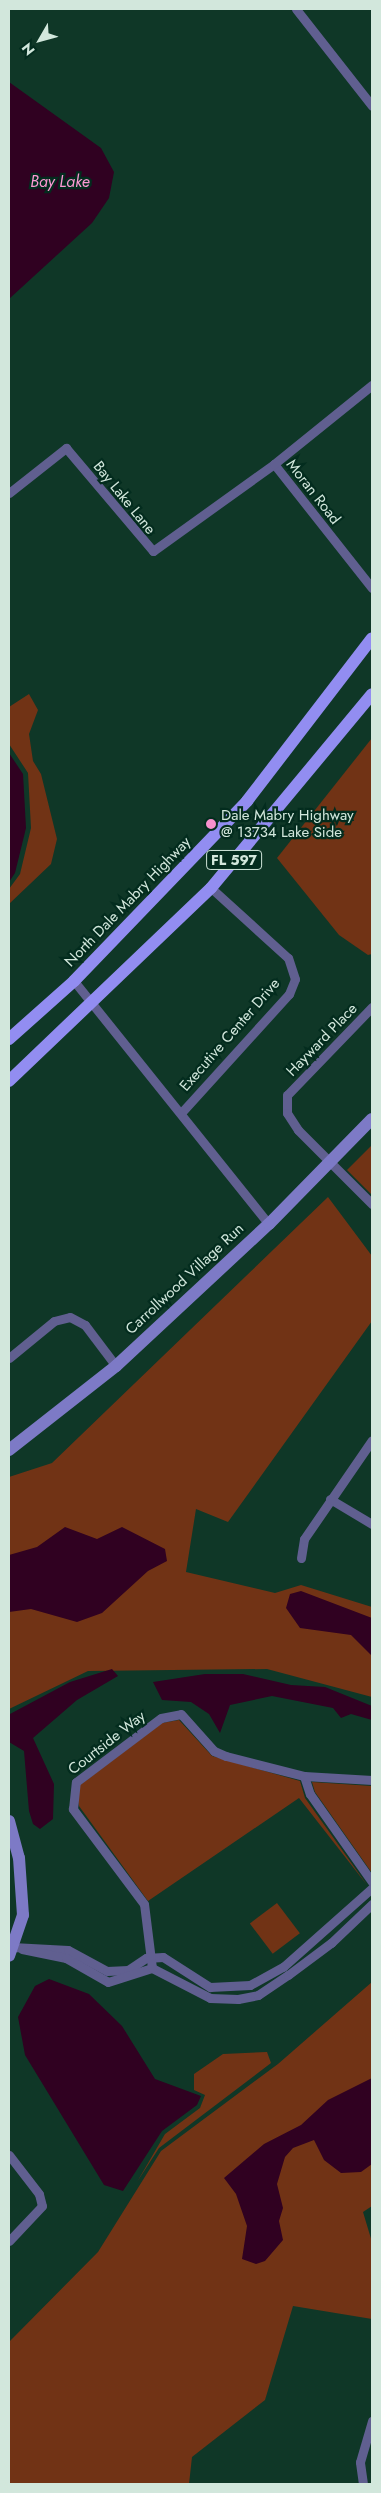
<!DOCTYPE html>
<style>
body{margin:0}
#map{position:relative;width:381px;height:2493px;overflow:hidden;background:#0f3727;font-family:Jost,sans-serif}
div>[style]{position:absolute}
.green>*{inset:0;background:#713315;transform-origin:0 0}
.water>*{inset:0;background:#300121}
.street>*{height:9px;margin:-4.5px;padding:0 4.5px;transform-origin:4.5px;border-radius:4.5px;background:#605f90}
.secondary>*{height:12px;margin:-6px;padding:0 6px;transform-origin:6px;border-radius:6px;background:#7d7ac6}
.primary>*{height:12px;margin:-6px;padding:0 6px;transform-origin:6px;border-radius:6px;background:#928df1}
.dots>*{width:14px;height:14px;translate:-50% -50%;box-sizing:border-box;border:2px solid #032c1e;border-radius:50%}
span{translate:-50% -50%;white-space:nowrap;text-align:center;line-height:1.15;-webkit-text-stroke:4.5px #032c1e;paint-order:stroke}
.shield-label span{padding:1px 4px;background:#032c1e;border:1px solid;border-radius:4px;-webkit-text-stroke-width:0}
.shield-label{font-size:14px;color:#d2e7dc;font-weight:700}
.street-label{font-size:15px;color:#d2e7dc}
.poi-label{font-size:15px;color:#d2e7dc}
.left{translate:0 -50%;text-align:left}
.water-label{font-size:16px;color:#fc98d3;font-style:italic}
.frame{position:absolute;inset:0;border:10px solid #d2e7dc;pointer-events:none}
.north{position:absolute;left:15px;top:15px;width:50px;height:50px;-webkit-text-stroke:4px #032c1e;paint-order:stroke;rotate:232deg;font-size:14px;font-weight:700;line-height:20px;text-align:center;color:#d2e7dc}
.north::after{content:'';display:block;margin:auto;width:18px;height:22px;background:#d2e7dc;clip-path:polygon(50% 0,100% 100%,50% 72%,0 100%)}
</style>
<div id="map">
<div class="green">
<i style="clip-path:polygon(29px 694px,38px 710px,29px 734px,33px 761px,41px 774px,57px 839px,51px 864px,9px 904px,9px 889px,20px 874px,31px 828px,28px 773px,9px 744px,9px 707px)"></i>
<i style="clip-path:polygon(372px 738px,372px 954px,368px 955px,339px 935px,277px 858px)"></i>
<i style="clip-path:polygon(372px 1145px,372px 1195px,347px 1170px)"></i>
<i style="clip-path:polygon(328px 1197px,372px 1256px,372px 1321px,228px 1522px,196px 1509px,186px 1572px,275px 1593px,301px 1585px,372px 1607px,372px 1697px,267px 1669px,88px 1671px,9px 1709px,9px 1477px,52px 1463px)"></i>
<i style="clip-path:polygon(179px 1720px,212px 1756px,300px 1781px,305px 1798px,367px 1885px,299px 1798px,148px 1901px,79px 1806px,77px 1795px,80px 1785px,162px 1723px)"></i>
<i style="clip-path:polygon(312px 1782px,372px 1786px,372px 1873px,315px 1792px)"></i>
<i style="left:277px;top:1903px;width:38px;height:34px;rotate:53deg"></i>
<i style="clip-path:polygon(372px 1982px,372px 2206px,363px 2212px,372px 2242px,372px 2319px,293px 2306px,265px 2400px,192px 2457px,189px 2484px,9px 2484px,9px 2342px,98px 2252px,161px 2151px,278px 2064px)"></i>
<i style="clip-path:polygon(267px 2052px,271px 2063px,159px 2148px,137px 2182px,165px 2134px,200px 2108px,205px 2095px,194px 2090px,194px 2074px,223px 2054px)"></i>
</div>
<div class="water">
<i style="clip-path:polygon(9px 82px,101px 148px,114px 172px,109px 198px,92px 223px,9px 299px)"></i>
<i style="clip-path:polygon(9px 753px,23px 774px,26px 828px,15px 873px,9px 882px)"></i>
<i style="clip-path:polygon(65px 1527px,97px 1539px,122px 1527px,165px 1549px,167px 1561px,148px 1571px,102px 1613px,77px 1622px,31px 1609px,9px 1612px,9px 1555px,37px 1547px)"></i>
<i style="clip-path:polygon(301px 1591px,372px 1618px,372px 1656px,351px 1635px,300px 1628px,286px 1608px,290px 1594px)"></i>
<i style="clip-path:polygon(112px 1669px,118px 1676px,77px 1700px,33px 1738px,54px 1784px,53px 1819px,40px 1829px,33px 1824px,29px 1811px,24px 1751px,9px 1742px,10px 1714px,70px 1682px)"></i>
<i style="clip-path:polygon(205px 1674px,243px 1674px,291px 1685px,325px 1687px,372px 1706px,372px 1720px,351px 1714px,341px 1718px,333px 1708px,272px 1696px,230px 1705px,220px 1733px,209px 1714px,191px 1702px,162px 1700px,153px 1682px)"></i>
<i style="clip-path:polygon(49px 1979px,89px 1994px,122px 2026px,155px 2079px,201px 2096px,197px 2105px,162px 2131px,123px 2191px,104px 2185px,25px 2055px,18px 2017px,35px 1986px)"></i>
<i style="clip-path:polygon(372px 2078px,372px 2164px,361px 2172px,341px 2173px,324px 2160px,314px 2140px,293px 2148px,285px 2157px,277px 2184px,283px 2208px,279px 2221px,283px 2240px,265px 2261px,256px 2264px,242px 2259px,247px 2226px,236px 2194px,224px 2178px,264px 2144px,301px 2125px,328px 2100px)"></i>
</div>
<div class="street">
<i style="left:296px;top:9px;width:123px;rotate:51.9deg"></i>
<i style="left:274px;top:464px;width:158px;rotate:51.7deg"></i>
<i style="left:9px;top:493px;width:73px;rotate:-38.3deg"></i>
<i style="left:66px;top:448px;width:135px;rotate:49.8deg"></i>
<i style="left:153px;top:551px;width:149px;rotate:-35.7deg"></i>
<i style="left:274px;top:464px;width:126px;rotate:-38.9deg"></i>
<i style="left:74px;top:981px;width:312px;rotate:51.3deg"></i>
<i style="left:372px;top:1007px;width:122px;rotate:134deg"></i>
<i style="left:287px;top:1095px;width:18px;rotate:90deg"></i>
<i style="left:287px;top:1113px;width:20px;rotate:57deg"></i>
<i style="left:298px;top:1130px;width:105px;rotate:45deg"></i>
<i style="left:181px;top:1113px;width:161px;rotate:-47.8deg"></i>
<i style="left:289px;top:994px;width:16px;rotate:-68deg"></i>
<i style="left:295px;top:979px;width:22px;rotate:-108deg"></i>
<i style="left:288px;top:958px;width:104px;rotate:-137.7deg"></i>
<i style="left:9px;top:1358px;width:58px;rotate:-39.4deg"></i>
<i style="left:54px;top:1321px;width:16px;rotate:-14deg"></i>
<i style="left:70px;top:1317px;width:17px;rotate:28deg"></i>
<i style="left:85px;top:1325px;width:51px;rotate:52.9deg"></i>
<i style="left:330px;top:1499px;width:49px;rotate:30.8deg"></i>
<i style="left:301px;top:1558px;width:19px;rotate:-81deg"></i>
<i style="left:304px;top:1539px;width:120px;rotate:-55.5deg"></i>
<i style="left:304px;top:1776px;width:19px;rotate:72deg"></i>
<i style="left:310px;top:1794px;width:108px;rotate:54.8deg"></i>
<i style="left:12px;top:1947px;width:56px;rotate:3.1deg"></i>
<i style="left:68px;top:1950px;width:44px;rotate:28.3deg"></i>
<i style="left:107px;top:1971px;width:21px;rotate:-3deg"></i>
<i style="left:128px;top:1970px;width:22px;rotate:-34deg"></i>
<i style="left:146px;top:1958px;width:17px;rotate:-3deg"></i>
<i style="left:163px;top:1957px;width:56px;rotate:32.6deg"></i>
<i style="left:210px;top:1987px;width:40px;rotate:-2.9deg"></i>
<i style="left:250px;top:1985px;width:38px;rotate:-29deg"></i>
<i style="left:283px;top:1967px;width:119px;rotate:-41.6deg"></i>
<i style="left:22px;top:1949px;width:45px;rotate:11.6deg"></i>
<i style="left:66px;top:1958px;width:48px;rotate:29.7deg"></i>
<i style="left:108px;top:1982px;width:46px;rotate:-17.7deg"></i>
<i style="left:152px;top:1968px;width:65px;rotate:27.3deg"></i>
<i style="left:210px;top:1998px;width:28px;rotate:2deg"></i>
<i style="left:238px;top:1999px;width:20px;rotate:-11deg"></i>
<i style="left:258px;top:1995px;width:36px;rotate:-34deg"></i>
<i style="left:288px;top:1975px;width:54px;rotate:-36.7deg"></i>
<i style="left:331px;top:1943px;width:57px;rotate:-43.6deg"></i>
<i style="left:152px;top:1968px;width:64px;rotate:-97.1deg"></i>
<i style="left:144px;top:1904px;width:119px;rotate:-126.8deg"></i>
<i style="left:73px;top:1809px;width:27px;rotate:-84deg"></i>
<i style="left:76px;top:1782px;width:106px;rotate:-37deg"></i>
<i style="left:161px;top:1718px;width:20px;rotate:-11deg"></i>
<i style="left:181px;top:1714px;width:50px;rotate:48.3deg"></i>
<i style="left:214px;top:1751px;width:13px;rotate:23deg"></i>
<i style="left:226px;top:1756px;width:81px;rotate:14.4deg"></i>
<i style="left:304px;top:1776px;width:68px;rotate:3.4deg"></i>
<i style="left:9px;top:2155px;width:49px;rotate:52.4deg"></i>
<i style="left:39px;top:2194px;width:12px;rotate:76deg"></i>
<i style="left:42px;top:2206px;width:48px;rotate:133.3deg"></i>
<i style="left:363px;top:2484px;width:22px;rotate:-98deg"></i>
<i style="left:360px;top:2462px;width:43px;rotate:-73.7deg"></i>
</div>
<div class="secondary">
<i style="left:9px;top:1450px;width:136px;rotate:-38.1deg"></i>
<i style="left:116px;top:1366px;width:209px;rotate:-42.9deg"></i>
<i style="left:269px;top:1224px;width:147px;rotate:-45.6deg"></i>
<i style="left:9px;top:1821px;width:38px;rotate:75deg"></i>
<i style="left:19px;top:1858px;width:57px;rotate:86deg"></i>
<i style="left:23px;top:1915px;width:43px;rotate:108.9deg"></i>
</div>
<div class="primary">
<i style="left:9px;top:1039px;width:87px;rotate:-41.7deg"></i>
<i style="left:74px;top:981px;width:250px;rotate:-46.1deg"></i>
<i style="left:247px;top:801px;width:205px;rotate:-52.5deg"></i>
<i style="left:9px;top:1081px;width:279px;rotate:-43.7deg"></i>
<i style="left:211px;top:888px;width:252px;rotate:-50.3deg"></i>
</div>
<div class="dots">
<i style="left:211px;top:824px;background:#f790cd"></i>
</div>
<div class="shield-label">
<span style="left:234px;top:860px">FL 597</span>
</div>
<div class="street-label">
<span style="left:313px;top:492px;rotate:52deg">Moran Road</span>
<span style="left:124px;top:498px;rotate:51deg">Bay Lake Lane</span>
<span style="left:128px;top:902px;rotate:-46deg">North Dale Mabry Highway</span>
<span style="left:230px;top:1035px;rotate:-49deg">Executive Center Drive</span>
<span style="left:322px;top:1040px;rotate:-46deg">Hayward Place</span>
<span style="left:185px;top:1279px;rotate:-43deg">Carrollwood Village Run</span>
<span style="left:107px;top:1743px;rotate:-38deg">Courtside Way</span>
</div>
<div class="poi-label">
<span class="left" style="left:221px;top:824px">Dale Mabry Highway<br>@ 13734 Lake Side</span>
</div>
<div class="water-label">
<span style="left:60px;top:182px">Bay Lake</span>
</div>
<div class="frame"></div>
<div class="north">N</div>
</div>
